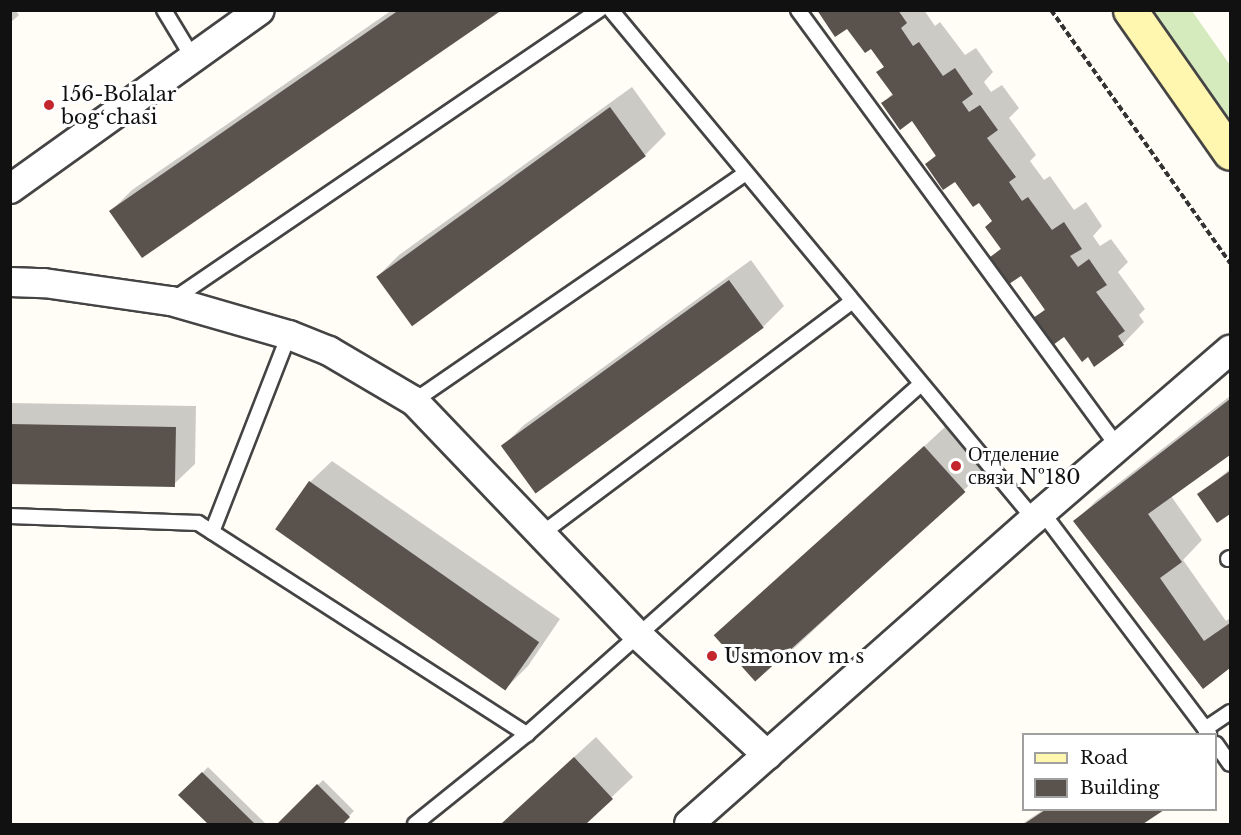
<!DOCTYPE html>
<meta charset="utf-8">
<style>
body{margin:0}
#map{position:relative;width:1241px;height:835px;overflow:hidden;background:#fffdf5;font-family:"Libre Baskerville",serif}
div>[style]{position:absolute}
.green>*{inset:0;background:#d5ebbd}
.shadow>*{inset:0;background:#0003;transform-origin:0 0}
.building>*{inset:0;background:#5a524d;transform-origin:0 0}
.path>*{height:4px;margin-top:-2px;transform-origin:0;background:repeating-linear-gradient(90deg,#333 0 6px,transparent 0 9px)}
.roads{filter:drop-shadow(2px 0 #444) drop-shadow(-2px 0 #444) drop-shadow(0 2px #444) drop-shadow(0 -2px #444)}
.lane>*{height:14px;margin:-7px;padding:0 7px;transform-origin:7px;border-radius:7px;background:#fff}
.street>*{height:28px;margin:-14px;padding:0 14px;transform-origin:14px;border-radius:14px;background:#fff}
.secondary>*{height:33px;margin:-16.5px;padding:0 16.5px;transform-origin:16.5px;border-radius:16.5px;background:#fff6b0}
.dots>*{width:16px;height:16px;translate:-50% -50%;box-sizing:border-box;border:3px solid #fff;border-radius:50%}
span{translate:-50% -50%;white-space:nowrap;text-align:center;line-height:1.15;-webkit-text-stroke:6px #fff;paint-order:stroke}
.poi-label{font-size:20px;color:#111}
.left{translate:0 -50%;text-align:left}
.frame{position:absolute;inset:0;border:12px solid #111;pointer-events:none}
.legend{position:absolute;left:1022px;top:733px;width:195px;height:78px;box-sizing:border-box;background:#fff;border:2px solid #a0a0a0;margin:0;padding:8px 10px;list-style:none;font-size:18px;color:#111}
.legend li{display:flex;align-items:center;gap:12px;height:30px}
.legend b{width:30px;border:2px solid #a0a0a0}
</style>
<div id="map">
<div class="green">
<i style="clip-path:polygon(1154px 11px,1192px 11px,1230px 65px,1230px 119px)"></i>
</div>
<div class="shadow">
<i style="clip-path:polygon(10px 10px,15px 10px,19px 15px,10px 23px)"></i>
<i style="clip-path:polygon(392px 10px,499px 10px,111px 211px,132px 190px)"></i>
<i style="clip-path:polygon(819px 10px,924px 10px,935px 26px,940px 22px,965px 55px,976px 48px,993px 72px,984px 82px,991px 92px,1002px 85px,1019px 108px,1009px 118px,1036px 155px,1030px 161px,1044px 180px,1050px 176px,1074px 210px,1086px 202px,1102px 226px,1093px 236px,1100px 246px,1111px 239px,1128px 262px,1118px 272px,1145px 309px,1139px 315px,1144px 322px,1123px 344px,1088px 355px,1065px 335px,1035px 318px,1046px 308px,1021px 274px,992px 257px,1002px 247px,994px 221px,979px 201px,955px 180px,926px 164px,937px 154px,912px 119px,883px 103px,893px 93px,878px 72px,885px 66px,871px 47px,847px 26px)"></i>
<i style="clip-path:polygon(632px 87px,666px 134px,645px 155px,378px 276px,399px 255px)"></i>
<i style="clip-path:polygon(751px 260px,784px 306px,763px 327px,503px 446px,524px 425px)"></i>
<i style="clip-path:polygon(1230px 396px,1230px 453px,1171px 496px,1202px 540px,1183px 560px,1226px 621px,1230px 618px,1230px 666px,1203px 687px,1075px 521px,1097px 500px)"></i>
<i style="clip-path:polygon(10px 403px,196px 406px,195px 464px,173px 485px,10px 482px)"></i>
<i style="left:946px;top:426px;width:59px;height:281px;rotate:47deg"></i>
<i style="clip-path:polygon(332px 461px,560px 619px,528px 666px,507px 687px,310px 482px)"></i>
<i style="clip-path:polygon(1230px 469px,1230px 512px,1217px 521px,1199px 495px)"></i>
<i style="clip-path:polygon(596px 737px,633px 777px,583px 824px,501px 824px)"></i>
<i style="clip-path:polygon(208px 767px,266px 824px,210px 824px,181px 795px)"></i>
<i style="clip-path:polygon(323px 780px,354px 811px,341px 824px,279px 824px)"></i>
<i style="clip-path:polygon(1043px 810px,1161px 810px,1141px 824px,1022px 824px)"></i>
</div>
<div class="building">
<i style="clip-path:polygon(399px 10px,502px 10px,142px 258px,109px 211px)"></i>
<i style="clip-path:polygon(817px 10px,898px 10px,907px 23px,901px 28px,913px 46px,919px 42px,943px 76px,955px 68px,973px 94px,962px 102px,969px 112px,980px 105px,998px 130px,987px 138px,1016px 177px,1009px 182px,1022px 201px,1028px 197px,1052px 230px,1064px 222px,1082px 249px,1070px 256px,1078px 267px,1089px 259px,1107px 285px,1096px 292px,1125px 331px,1118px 336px,1124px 345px,1094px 367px,1088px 357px,1082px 362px,1064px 337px,1053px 345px,1033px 318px,1045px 310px,1021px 276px,1009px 284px,990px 257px,1001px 249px,985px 227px,992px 221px,979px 203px,973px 207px,955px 182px,943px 190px,925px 164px,936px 156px,912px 121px,900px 130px,881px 103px,893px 95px,876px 72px,884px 67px,871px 49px,865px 53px,847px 29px,835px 37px)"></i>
<i style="left:610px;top:107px;width:61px;height:289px;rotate:54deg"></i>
<i style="left:729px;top:280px;width:59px;height:282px;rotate:54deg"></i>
<i style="clip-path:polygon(1230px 399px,1230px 455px,1148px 514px,1182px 562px,1160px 578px,1204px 641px,1230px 623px,1230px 668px,1203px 689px,1073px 521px)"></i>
<i style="left:10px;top:424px;width:166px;height:60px;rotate:1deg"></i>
<i style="left:924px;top:446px;width:62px;height:283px;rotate:48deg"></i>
<i style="clip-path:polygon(1230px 471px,1230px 514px,1217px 523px,1197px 494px)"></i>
<i style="left:309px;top:481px;width:281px;height:59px;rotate:35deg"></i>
<i style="clip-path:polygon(574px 757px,613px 799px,586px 824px,501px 824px)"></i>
<i style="clip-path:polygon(202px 772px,255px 824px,208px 824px,178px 795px)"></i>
<i style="clip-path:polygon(317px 784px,350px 817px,343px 824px,277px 824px)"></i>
<i style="clip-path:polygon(1045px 810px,1164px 810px,1143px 824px,1024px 824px)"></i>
</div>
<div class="path">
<i style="left:1051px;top:10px;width:310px;rotate:54.7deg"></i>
</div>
<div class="roads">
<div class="lane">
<i style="left:164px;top:10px;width:56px;rotate:58.9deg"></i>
<i style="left:611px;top:10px;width:662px;rotate:50.27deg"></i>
<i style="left:798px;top:10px;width:542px;rotate:53.79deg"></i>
<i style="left:171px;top:301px;width:518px;rotate:-34.21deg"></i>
<i style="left:414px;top:401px;width:401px;rotate:-34.5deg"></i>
<i style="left:1042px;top:512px;width:278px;rotate:53deg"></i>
<i style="left:10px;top:516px;width:188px;rotate:2.1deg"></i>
<i style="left:198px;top:523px;width:391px;rotate:32.7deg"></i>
<i style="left:527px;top:734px;width:527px;rotate:-41.62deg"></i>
<i style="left:212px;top:532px;width:212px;rotate:-68.7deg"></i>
<i style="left:540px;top:535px;width:389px;rotate:-36.8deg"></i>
<i style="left:1228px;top:559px;width:2px;rotate:-27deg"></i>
<i style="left:1205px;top:729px;width:30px;rotate:-34deg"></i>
<i style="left:1216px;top:744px;width:24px;rotate:55deg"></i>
<i style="left:415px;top:824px;width:144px;rotate:-38.8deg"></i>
</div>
<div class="street">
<i style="left:10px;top:189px;width:307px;rotate:-35.6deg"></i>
<i style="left:10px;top:282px;width:34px;rotate:2deg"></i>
<i style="left:44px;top:283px;width:128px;rotate:8.1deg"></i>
<i style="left:171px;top:301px;width:123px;rotate:16.1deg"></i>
<i style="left:289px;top:335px;width:43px;rotate:21.8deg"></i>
<i style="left:329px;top:351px;width:99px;rotate:30.5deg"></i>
<i style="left:414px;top:401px;width:323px;rotate:46.3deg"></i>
<i style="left:637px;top:634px;width:178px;rotate:42.9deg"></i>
<i style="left:689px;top:824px;width:460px;rotate:-41.5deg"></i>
<i style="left:1034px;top:519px;width:259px;rotate:-40.8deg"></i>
</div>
<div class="secondary">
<i style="left:1130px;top:10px;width:174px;rotate:55deg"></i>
</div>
</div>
<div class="dots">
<i style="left:49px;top:105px;background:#c4262e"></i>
<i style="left:956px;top:466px;background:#c4262e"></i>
<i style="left:712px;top:656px;background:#c4262e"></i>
</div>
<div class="poi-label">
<span class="left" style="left:61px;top:106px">156-Bolalar<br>bogʻchasi</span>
<span class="left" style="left:968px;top:466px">Отделение<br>связи №180</span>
<span class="left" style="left:724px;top:656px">Usmonov m s</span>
</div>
<div class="frame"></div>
<ul class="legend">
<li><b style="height:8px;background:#fff6b0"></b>Road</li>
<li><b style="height:16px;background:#5a524d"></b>Building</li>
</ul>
</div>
